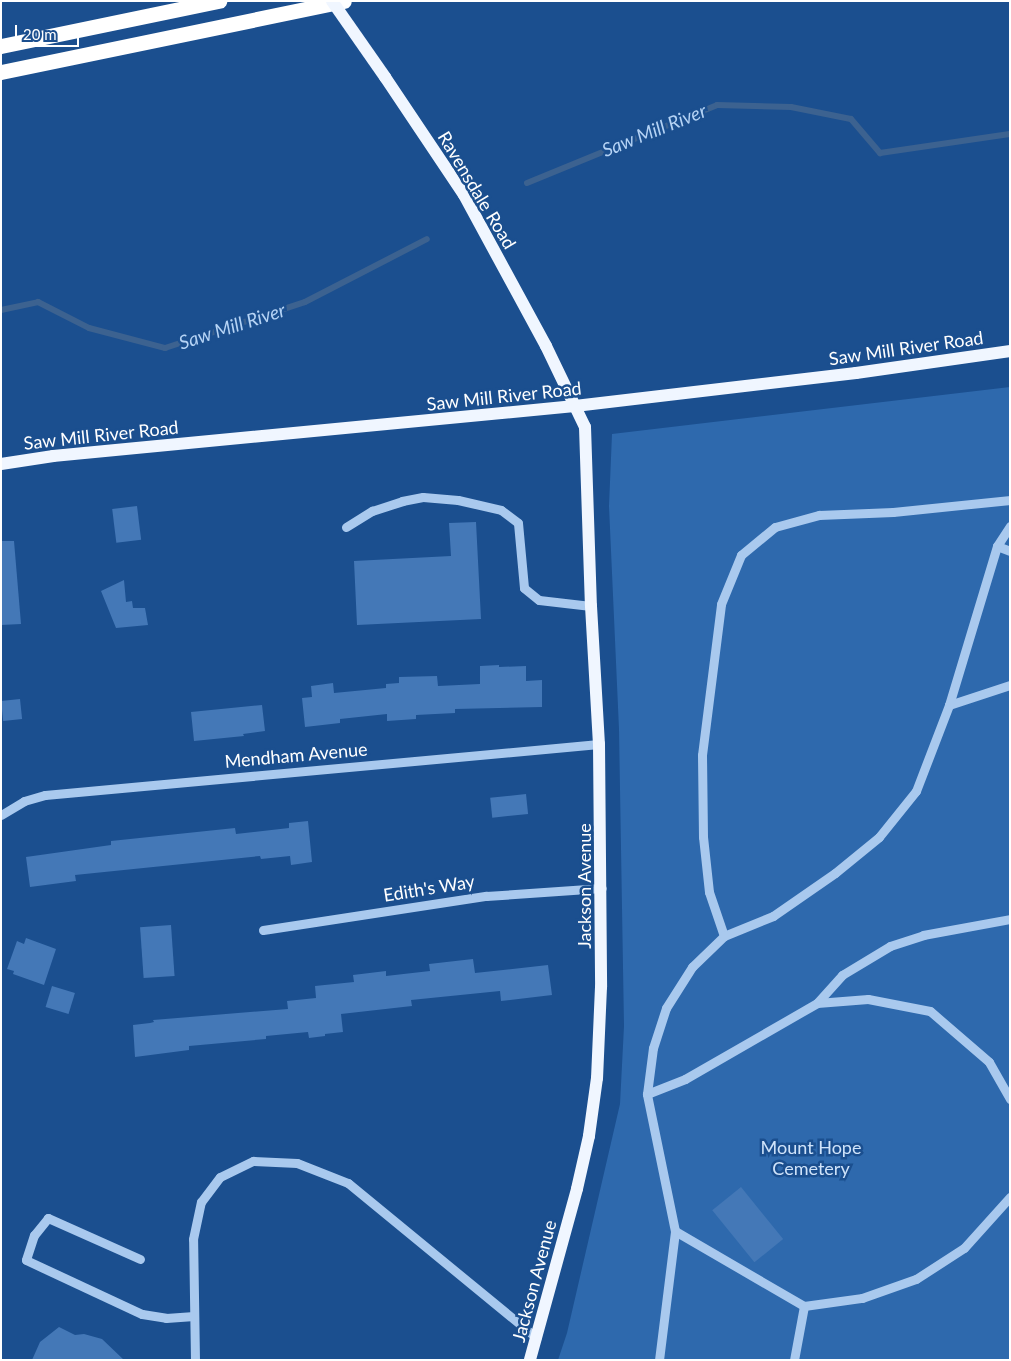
<!DOCTYPE html>
<style>
body{margin:0}
#map{position:relative;width:1011px;height:1361px;overflow:hidden;background:#1b4f8f;font-family:Lato,sans-serif}
div>[style]{position:absolute}
.green>*{inset:0;background:#2e69ad}
.stream>*{height:6px;margin:-3px;padding:0 3px;transform-origin:3px;border-radius:3px;background:#3c6290}
.building>*{inset:0;background:#4478b7;transform-origin:0 0}
.minor>*{height:9px;margin:-4.5px;padding:0 4.5px;transform-origin:4.5px;border-radius:4.5px;background:#a9c9ee}
.major>*{height:12px;margin:-6px;padding:0 6px;transform-origin:6px;border-radius:6px;background:#f0f6ff}
.highway>*{height:15px;margin:-7.5px;padding:0 7.5px;transform-origin:7.5px;border-radius:7.5px;background:#fff}
.major-bridge>*{height:12px;margin:-6px;padding:0 6px;transform-origin:6px;border-radius:6px;background:#f0f6ff}
span{translate:-50% -50%;white-space:nowrap;text-align:center;line-height:1.15;-webkit-text-stroke:5px #1b4f8f;paint-order:stroke}
.street-label{font-size:18px;color:#fff}
.park-label{font-size:18px;color:#cfe3fa}
.water-label{font-size:19px;color:#b5d3f5;font-style:italic}
.frame{position:absolute;inset:0;border:2px solid #fff;pointer-events:none}
.scale{position:absolute;left:15px;top:25px;width:64px;height:22px;box-sizing:border-box;border:2px solid #fff;border-top:0;padding-left:6px;font-size:15px;line-height:18px;white-space:nowrap;color:#fff;-webkit-text-stroke:4px #1b4f8f;paint-order:stroke}
</style>
<div id="map">
<div class="green">
<i style="clip-path:polygon(1010px 387px,1010px 1360px,558px 1360px,567px 1333px,620px 1104px,624px 1026px,619px 729px,609px 506px,612px 434px)"></i>
</div>
<div class="stream">
<i style="left:527px;top:183px;width:205px;rotate:-22.3deg"></i>
<i style="left:717px;top:105px;width:74px;rotate:1.5deg"></i>
<i style="left:791px;top:107px;width:61px;rotate:11.3deg"></i>
<i style="left:851px;top:119px;width:45px;rotate:49.5deg"></i>
<i style="left:880px;top:153px;width:131px;rotate:-8.3deg"></i>
<i style="left:1px;top:310px;width:38px;rotate:-12deg"></i>
<i style="left:38px;top:302px;width:57px;rotate:27deg"></i>
<i style="left:89px;top:328px;width:79px;rotate:14.7deg"></i>
<i style="left:165px;top:348px;width:147px;rotate:-18.2deg"></i>
<i style="left:305px;top:302px;width:137px;rotate:-27.3deg"></i>
</div>
<div class="building">
<i style="left:137px;top:506px;width:34px;height:25px;rotate:83deg"></i>
<i style="clip-path:polygon(476px 522px,481px 619px,357px 625px,354px 561px,451px 556px,449px 523px)"></i>
<i style="clip-path:polygon(1px 541px,14px 541px,21px 624px,1px 625px)"></i>
<i style="clip-path:polygon(124px 580px,126px 602px,132px 601px,133px 608px,145px 608px,148px 625px,116px 628px,101px 591px)"></i>
<i style="clip-path:polygon(499px 665px,499px 667px,526px 666px,526px 681px,542px 680px,542px 707px,455px 709px,455px 713px,416px 715px,416px 719px,387px 721px,387px 714px,340px 719px,340px 723px,305px 727px,302px 698px,312px 697px,311px 686px,333px 683px,334px 693px,386px 688px,386px 684px,399px 683px,399px 677px,437px 676px,438px 686px,480px 684px,480px 666px)"></i>
<i style="left:20px;top:699px;width:20px;height:19px;rotate:84deg"></i>
<i style="clip-path:polygon(262px 705px,265px 731px,243px 734px,244px 736px,194px 741px,191px 712px)"></i>
<i style="left:526px;top:794px;width:20px;height:36px;rotate:84deg"></i>
<i style="clip-path:polygon(308px 821px,312px 862px,291px 865px,290px 856px,261px 859px,260px 856px,75px 875px,76px 881px,30px 887px,26px 857px,111px 845px,111px 841px,235px 828px,236px 834px,289px 828px,289px 823px)"></i>
<i style="left:171px;top:925px;width:51px;height:31px;rotate:86deg"></i>
<i style="clip-path:polygon(26px 938px,56px 949px,44px 985px,13px 974px,14px 971px,7px 969px,17px 941px,24px 944px)"></i>
<i style="clip-path:polygon(473px 959px,475px 973px,548px 965px,552px 995px,501px 1001px,500px 991px,411px 1000px,412px 1006px,341px 1014px,343px 1032px,325px 1034px,325px 1036px,309px 1038px,308px 1032px,266px 1036px,266px 1039px,189px 1046px,189px 1050px,135px 1057px,133px 1025px,150px 1023px,154px 1022px,153px 1020px,288px 1009px,287px 1001px,316px 998px,315px 986px,354px 982px,353px 975px,386px 971px,386px 976px,430px 971px,429px 964px)"></i>
<i style="left:52px;top:986px;width:24px;height:22px;rotate:17deg"></i>
<i style="left:741px;top:1187px;width:67px;height:37px;rotate:51deg"></i>
<i style="clip-path:polygon(59px 1327px,75px 1335px,84px 1334px,102px 1339px,124px 1360px,32px 1360px,40px 1342px)"></i>
</div>
<div class="minor">
<i style="left:346px;top:527px;width:31px;rotate:-32deg"></i>
<i style="left:372px;top:511px;width:32px;rotate:-18deg"></i>
<i style="left:402px;top:501px;width:21px;rotate:-11deg"></i>
<i style="left:423px;top:497px;width:35px;rotate:5deg"></i>
<i style="left:458px;top:500px;width:44px;rotate:13.1deg"></i>
<i style="left:501px;top:510px;width:21px;rotate:37deg"></i>
<i style="left:518px;top:523px;width:65px;rotate:84.7deg"></i>
<i style="left:524px;top:588px;width:19px;rotate:39deg"></i>
<i style="left:539px;top:600px;width:52px;rotate:6.6deg"></i>
<i style="left:997px;top:546px;width:14px;rotate:21deg"></i>
<i style="left:949px;top:705px;width:64px;rotate:-18.2deg"></i>
<i style="left:1px;top:815px;width:27px;rotate:-31deg"></i>
<i style="left:24px;top:801px;width:22px;rotate:-16deg"></i>
<i style="left:45px;top:795px;width:556px;rotate:-5.26deg"></i>
<i style="left:263px;top:930px;width:226px;rotate:-8.7deg"></i>
<i style="left:486px;top:896px;width:116px;rotate:-3.9deg"></i>
<i style="left:724px;top:936px;width:46px;rotate:-108.8deg"></i>
<i style="left:709px;top:892px;width:55px;rotate:-96.2deg"></i>
<i style="left:703px;top:837px;width:82px;rotate:-90.7deg"></i>
<i style="left:702px;top:755px;width:152px;rotate:-82.8deg"></i>
<i style="left:721px;top:604px;width:53px;rotate:-67.8deg"></i>
<i style="left:741px;top:555px;width:44px;rotate:-39.5deg"></i>
<i style="left:775px;top:527px;width:46px;rotate:-15.3deg"></i>
<i style="left:819px;top:515px;width:74px;rotate:-2.3deg"></i>
<i style="left:893px;top:512px;width:118px;rotate:-5.9deg"></i>
<i style="left:817px;top:1003px;width:38px;rotate:-48deg"></i>
<i style="left:842px;top:975px;width:56px;rotate:-31.1deg"></i>
<i style="left:890px;top:946px;width:35px;rotate:-18deg"></i>
<i style="left:923px;top:935px;width:88px;rotate:-10.4deg"></i>
<i style="left:647px;top:1094px;width:41px;rotate:-21.5deg"></i>
<i style="left:685px;top:1079px;width:152px;rotate:-29.9deg"></i>
<i style="left:817px;top:1003px;width:51px;rotate:-4.5deg"></i>
<i style="left:868px;top:999px;width:63px;rotate:11deg"></i>
<i style="left:930px;top:1011px;width:78px;rotate:40.8deg"></i>
<i style="left:989px;top:1062px;width:43px;rotate:60.4deg"></i>
<i style="left:675px;top:1231px;width:149px;rotate:30.2deg"></i>
<i style="left:804px;top:1306px;width:59px;rotate:-7.9deg"></i>
<i style="left:862px;top:1298px;width:57px;rotate:-19.4deg"></i>
<i style="left:916px;top:1279px;width:57px;rotate:-32.9deg"></i>
<i style="left:964px;top:1248px;width:69px;rotate:-48deg"></i>
<i style="left:140px;top:1259px;width:101px;rotate:-156deg"></i>
<i style="left:48px;top:1218px;width:22px;rotate:129deg"></i>
<i style="left:34px;top:1235px;width:26px;rotate:108deg"></i>
<i style="left:26px;top:1260px;width:128px;rotate:25deg"></i>
<i style="left:142px;top:1314px;width:24px;rotate:9deg"></i>
<i style="left:166px;top:1318px;width:28px;rotate:-4deg"></i>
<i style="left:195px;top:1360px;width:121px;rotate:-90.9deg"></i>
<i style="left:193px;top:1239px;width:38px;rotate:-78deg"></i>
<i style="left:201px;top:1202px;width:31px;rotate:-53deg"></i>
<i style="left:220px;top:1177px;width:37px;rotate:-26deg"></i>
<i style="left:253px;top:1161px;width:44px;rotate:2.6deg"></i>
<i style="left:297px;top:1163px;width:55px;rotate:21.4deg"></i>
<i style="left:348px;top:1183px;width:244px;rotate:39.4deg"></i>
<i style="left:659px;top:1360px;width:130px;rotate:-82.9deg"></i>
<i style="left:675px;top:1231px;width:140px;rotate:-101.6deg"></i>
<i style="left:647px;top:1094px;width:46px;rotate:-82.6deg"></i>
<i style="left:653px;top:1048px;width:42px;rotate:-72deg"></i>
<i style="left:666px;top:1008px;width:49px;rotate:-57.6deg"></i>
<i style="left:692px;top:967px;width:45px;rotate:-44.1deg"></i>
<i style="left:724px;top:936px;width:53px;rotate:-22.2deg"></i>
<i style="left:773px;top:916px;width:75px;rotate:-34.7deg"></i>
<i style="left:835px;top:873px;width:57px;rotate:-39.3deg"></i>
<i style="left:879px;top:837px;width:59px;rotate:-51.2deg"></i>
<i style="left:916px;top:791px;width:92px;rotate:-69deg"></i>
<i style="left:949px;top:705px;width:166px;rotate:-73.2deg"></i>
<i style="left:997px;top:546px;width:24px;rotate:-57deg"></i>
<i style="left:794px;top:1360px;width:55px;rotate:-79.5deg"></i>
</div>
<div class="major">
<i style="left:385px;top:77px;width:142px;rotate:56.2deg"></i>
<i style="left:464px;top:195px;width:172px;rotate:61.5deg"></i>
<i style="left:546px;top:346px;width:90px;rotate:64.3deg"></i>
<i style="left:585px;top:427px;width:179px;rotate:88.1deg"></i>
<i style="left:591px;top:606px;width:138px;rotate:86.7deg"></i>
<i style="left:599px;top:744px;width:243px;rotate:89.5deg"></i>
<i style="left:601px;top:987px;width:91px;rotate:92.5deg"></i>
<i style="left:597px;top:1078px;width:59px;rotate:97.9deg"></i>
<i style="left:589px;top:1136px;width:54px;rotate:102.8deg"></i>
<i style="left:577px;top:1189px;width:177px;rotate:105.4deg"></i>
<i style="left:1px;top:464px;width:53px;rotate:-8.7deg"></i>
<i style="left:53px;top:456px;width:524px;rotate:-5.47deg"></i>
<i style="left:575px;top:406px;width:283px;rotate:-6.7deg"></i>
<i style="left:856px;top:373px;width:156px;rotate:-8.1deg"></i>
</div>
<div class="highway">
<i style="left:1px;top:46px;width:223px;rotate:-11.7deg"></i>
<i style="left:1px;top:72px;width:350px;rotate:-11.7deg"></i>
</div>
<div class="major-bridge">
<i style="left:332px;top:1px;width:93px;rotate:55.1deg"></i>
</div>
<div class="street-label">
<span style="left:477px;top:190px;rotate:59deg">Ravensdale Road</span>
<span style="left:906px;top:348px;rotate:-8deg">Saw Mill River Road</span>
<span style="left:504px;top:396px;rotate:-6deg">Saw Mill River Road</span>
<span style="left:101px;top:435px;rotate:-6deg">Saw Mill River Road</span>
<span style="left:296px;top:755px;rotate:-5deg">Mendham Avenue</span>
<span style="left:584px;top:886px;rotate:-90deg">Jackson Avenue</span>
<span style="left:429px;top:888px;rotate:-9deg">Edith's Way</span>
<span style="left:534px;top:1281px;rotate:-75deg">Jackson Avenue</span>
</div>
<div class="park-label">
<span style="left:811px;top:1158px">Mount Hope<br>Cemetery</span>
</div>
<div class="water-label">
<span style="left:654px;top:130px;rotate:-22deg">Saw Mill River</span>
<span style="left:232px;top:326px;rotate:-18deg">Saw Mill River</span>
</div>
<div class="frame"></div>
<div class="scale">20 m</div>
</div>
